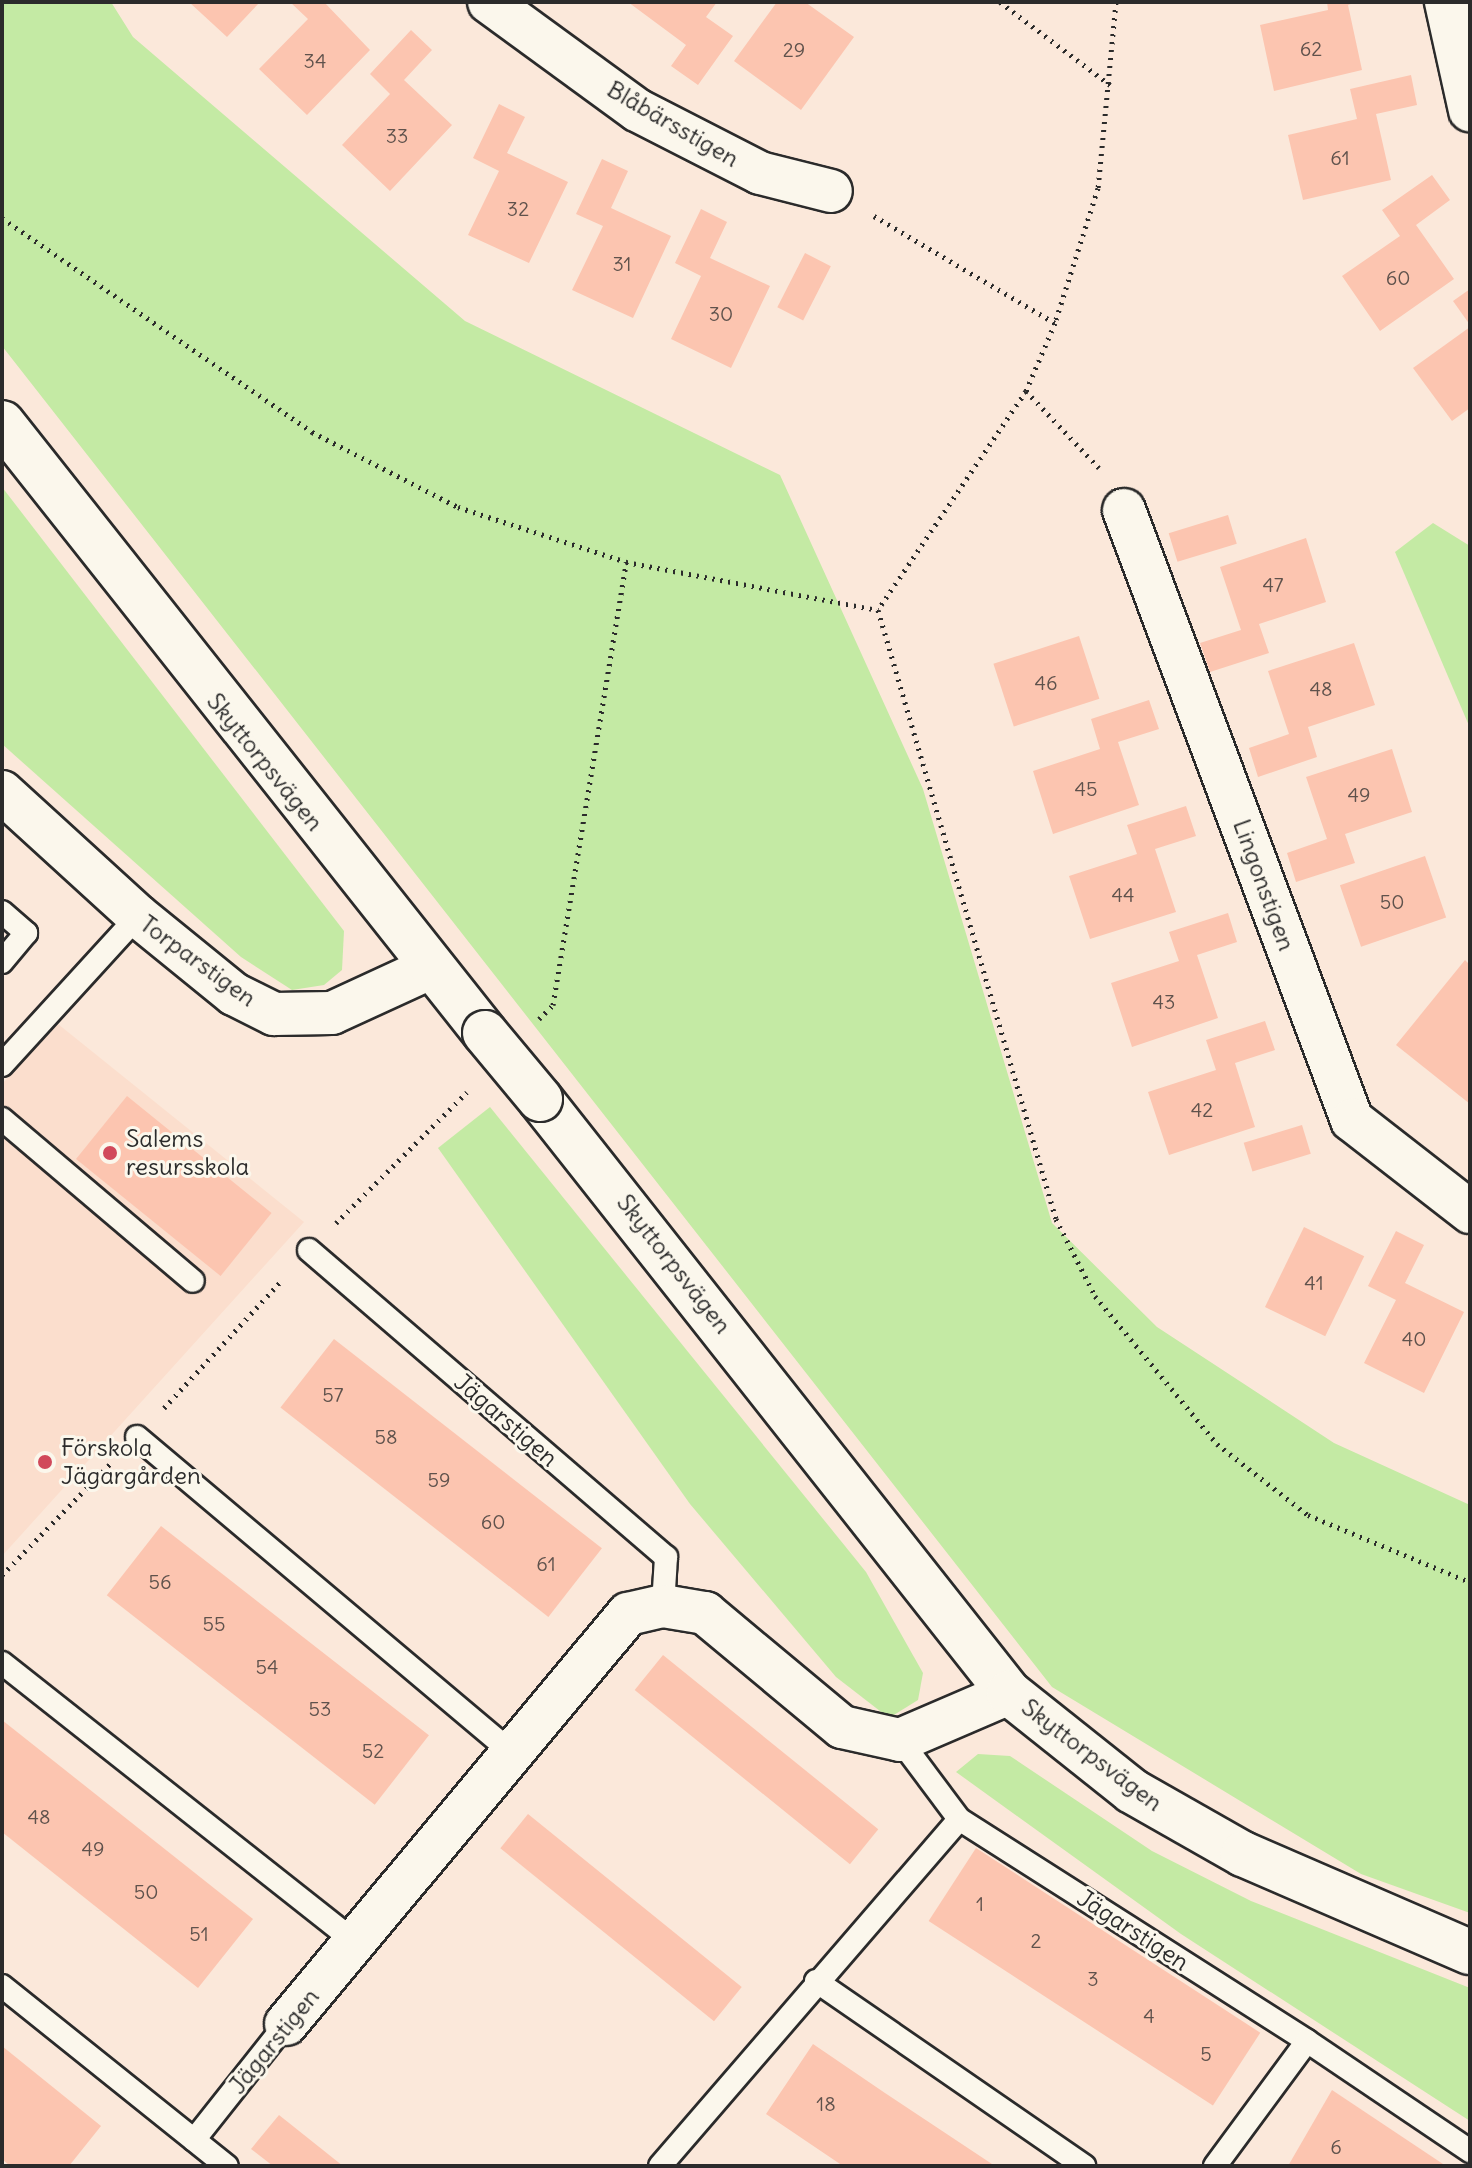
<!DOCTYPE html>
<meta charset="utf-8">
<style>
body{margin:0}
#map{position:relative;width:1472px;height:2168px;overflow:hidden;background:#fbe8da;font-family:Delius,sans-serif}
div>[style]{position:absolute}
.built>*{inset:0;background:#fbdecd}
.green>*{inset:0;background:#c4eaa4}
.building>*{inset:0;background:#fcc5b0;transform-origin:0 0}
.path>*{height:5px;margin-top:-2.5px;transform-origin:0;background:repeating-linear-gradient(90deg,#2b2b2b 0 2px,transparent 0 8px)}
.roads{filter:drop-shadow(2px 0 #2b2b2b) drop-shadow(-2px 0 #2b2b2b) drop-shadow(0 2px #2b2b2b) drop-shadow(0 -2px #2b2b2b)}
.lane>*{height:22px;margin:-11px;padding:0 11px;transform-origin:11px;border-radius:11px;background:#fbf7ec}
.street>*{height:42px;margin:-21px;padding:0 21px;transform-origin:21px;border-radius:21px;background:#fbf7ec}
.secondary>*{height:44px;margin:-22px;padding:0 22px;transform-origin:22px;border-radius:22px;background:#fbf7ec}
.bridges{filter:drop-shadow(2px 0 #2b2b2b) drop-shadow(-2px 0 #2b2b2b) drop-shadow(0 2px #2b2b2b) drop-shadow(0 -2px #2b2b2b)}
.secondary-bridge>*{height:44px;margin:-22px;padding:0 22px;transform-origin:22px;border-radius:22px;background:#fbf7ec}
.dots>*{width:22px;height:22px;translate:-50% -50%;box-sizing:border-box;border:4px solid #fbf7ec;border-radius:50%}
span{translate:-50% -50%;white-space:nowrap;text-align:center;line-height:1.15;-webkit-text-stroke:6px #fbf7ec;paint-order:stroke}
.number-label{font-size:20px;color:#5f524c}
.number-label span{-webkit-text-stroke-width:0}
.street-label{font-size:24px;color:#2b2b2b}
.poi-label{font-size:24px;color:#2b2b2b}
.left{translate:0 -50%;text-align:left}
.frame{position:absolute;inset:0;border:4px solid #2b2b2b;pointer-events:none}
</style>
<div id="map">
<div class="built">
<i style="clip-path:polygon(58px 1024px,304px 1222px,2px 1556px,2px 1084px)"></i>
</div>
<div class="green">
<i style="clip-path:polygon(2px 2px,111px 2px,133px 37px,465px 321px,780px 475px,923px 789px,1052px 1223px,1157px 1327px,1334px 1443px,1470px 1505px,1470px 1913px,1361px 1874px,1052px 1687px,2px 346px)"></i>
<i style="clip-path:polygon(2px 487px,344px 931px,342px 970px,324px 985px,292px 990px,241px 957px,2px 744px)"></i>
<i style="clip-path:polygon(1433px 523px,1470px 546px,1470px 728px,1395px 552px)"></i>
<i style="clip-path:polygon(490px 1107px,866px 1572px,923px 1673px,918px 1700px,889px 1718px,836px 1677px,690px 1504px,438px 1148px)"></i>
<i style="clip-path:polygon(978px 1754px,1010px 1756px,1152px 1851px,1251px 1901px,1470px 1988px,1470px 2121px,1181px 1934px,956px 1772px)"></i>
</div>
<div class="building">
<i style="clip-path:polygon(189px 2px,260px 2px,227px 37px)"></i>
<i style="clip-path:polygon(290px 2px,324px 2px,370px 50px,307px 115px,259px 69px,308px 19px)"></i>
<i style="clip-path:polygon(628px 2px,717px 2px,706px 17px,733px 36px,698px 85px,671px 66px,686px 45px)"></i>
<i style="clip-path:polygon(777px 2px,805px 2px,854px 37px,801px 110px,734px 61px)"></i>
<i style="clip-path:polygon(1327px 2px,1356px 2px,1348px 5px,1362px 70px,1274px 91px,1260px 25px,1328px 10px)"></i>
<i style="clip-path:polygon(411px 30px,432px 50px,404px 80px,452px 125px,390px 191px,342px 145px,390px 94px,370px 74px)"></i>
<i style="clip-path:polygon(1411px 75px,1417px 105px,1376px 114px,1391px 180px,1303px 200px,1288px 135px,1357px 119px,1350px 89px)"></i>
<i style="clip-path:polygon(499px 104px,525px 117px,507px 153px,568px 182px,529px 263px,468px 235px,499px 171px,473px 158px)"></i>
<i style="clip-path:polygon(602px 159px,628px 171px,611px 208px,671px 236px,633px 318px,572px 290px,603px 226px,576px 214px)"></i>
<i style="clip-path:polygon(1432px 175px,1450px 200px,1416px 225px,1454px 279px,1380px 331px,1342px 276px,1400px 236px,1382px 210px)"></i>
<i style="clip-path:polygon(701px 209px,727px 222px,710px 258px,770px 286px,731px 368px,671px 339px,701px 276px,675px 263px)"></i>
<i style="left:805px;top:253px;width:29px;height:61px;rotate:27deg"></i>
<i style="clip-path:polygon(1470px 289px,1470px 325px,1453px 301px)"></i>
<i style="clip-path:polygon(1470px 327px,1470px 408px,1452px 421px,1413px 368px)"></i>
<i style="left:1228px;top:515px;width:30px;height:62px;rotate:73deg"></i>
<i style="clip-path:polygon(1306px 538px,1326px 602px,1259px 624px,1269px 653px,1210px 672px,1200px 643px,1241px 630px,1220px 567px)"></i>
<i style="left:1079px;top:636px;width:66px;height:90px;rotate:72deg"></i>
<i style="clip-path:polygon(1354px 643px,1375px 705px,1308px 727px,1317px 757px,1258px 777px,1249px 748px,1289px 734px,1268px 671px)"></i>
<i style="clip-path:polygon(1149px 700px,1159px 729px,1118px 742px,1139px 805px,1053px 834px,1033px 771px,1100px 749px,1091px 719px)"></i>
<i style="clip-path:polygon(1392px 749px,1412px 812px,1345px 834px,1355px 863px,1296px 882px,1287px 853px,1327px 839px,1306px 777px)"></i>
<i style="clip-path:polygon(1186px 806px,1196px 836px,1155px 849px,1176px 912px,1090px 939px,1069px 876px,1137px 854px,1127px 825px)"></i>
<i style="left:1425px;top:856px;width:65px;height:90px;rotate:71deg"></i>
<i style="clip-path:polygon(1228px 913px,1237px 942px,1197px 955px,1218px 1018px,1132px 1047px,1111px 983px,1179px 961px,1169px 932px)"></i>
<i style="clip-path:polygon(1465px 960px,1470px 965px,1470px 1104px,1396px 1045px)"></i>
<i style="clip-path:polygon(1265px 1021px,1275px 1050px,1235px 1063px,1255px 1127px,1169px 1155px,1148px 1092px,1216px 1070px,1206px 1040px)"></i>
<i style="left:127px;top:1096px;width:186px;height:81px;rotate:39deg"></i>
<i style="left:1302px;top:1125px;width:30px;height:61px;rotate:73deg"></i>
<i style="left:1304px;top:1227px;width:67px;height:89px;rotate:26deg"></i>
<i style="clip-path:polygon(1396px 1231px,1424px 1245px,1405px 1283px,1464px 1312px,1424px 1393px,1364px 1363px,1396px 1300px,1368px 1286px)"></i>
<i style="left:334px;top:1339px;width:340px;height:87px;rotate:38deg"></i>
<i style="left:161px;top:1526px;width:340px;height:88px;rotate:38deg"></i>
<i style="left:663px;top:1655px;width:277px;height:45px;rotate:39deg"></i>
<i style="clip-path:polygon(2px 1720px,253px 1919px,198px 1988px,2px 1832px)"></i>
<i style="left:528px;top:1814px;width:275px;height:44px;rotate:39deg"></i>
<i style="left:976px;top:1848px;width:339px;height:87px;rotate:33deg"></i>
<i style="clip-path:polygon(813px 2044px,885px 2093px,995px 2166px,843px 2166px,766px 2114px)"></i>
<i style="clip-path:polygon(2px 2046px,101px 2126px,69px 2166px,10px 2166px,2px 2159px)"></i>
<i style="clip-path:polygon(1332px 2090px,1446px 2166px,1288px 2166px)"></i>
<i style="clip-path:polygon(279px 2115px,343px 2166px,273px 2166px,251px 2149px)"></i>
</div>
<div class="path">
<i style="left:1000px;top:2px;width:138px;rotate:37deg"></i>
<i style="left:1116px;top:2px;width:187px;rotate:95.5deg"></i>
<i style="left:1098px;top:188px;width:142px;rotate:107.7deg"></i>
<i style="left:1055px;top:323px;width:74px;rotate:113.1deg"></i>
<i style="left:1026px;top:391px;width:264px;rotate:124.1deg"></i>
<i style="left:878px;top:610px;width:634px;rotate:73.71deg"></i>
<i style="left:1056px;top:1219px;width:86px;rotate:63.1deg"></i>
<i style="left:1095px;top:1296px;width:192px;rotate:50.5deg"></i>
<i style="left:1217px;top:1444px;width:115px;rotate:38deg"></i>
<i style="left:1308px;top:1515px;width:175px;rotate:22.5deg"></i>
<i style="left:874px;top:216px;width:210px;rotate:30.6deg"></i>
<i style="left:2px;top:218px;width:377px;rotate:34.6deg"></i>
<i style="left:312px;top:432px;width:164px;rotate:27.2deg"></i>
<i style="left:458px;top:507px;width:177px;rotate:18.1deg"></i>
<i style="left:1026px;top:391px;width:106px;rotate:46.5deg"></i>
<i style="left:539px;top:1019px;width:20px;rotate:-45deg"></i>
<i style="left:553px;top:1005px;width:449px;rotate:-80.6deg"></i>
<i style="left:626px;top:562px;width:257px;rotate:10.8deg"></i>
<i style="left:336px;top:1223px;width:185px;rotate:-45deg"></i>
<i style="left:164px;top:1408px;width:174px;rotate:-47.3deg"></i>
<i style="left:2px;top:1575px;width:155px;rotate:-45.8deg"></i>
</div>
<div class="roads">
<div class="lane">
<i style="left:2px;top:912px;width:32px;rotate:41deg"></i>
<i style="left:26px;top:933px;width:38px;rotate:130deg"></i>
<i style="left:2px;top:1065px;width:202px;rotate:-47.6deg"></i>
<i style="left:2px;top:1119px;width:250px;rotate:40.3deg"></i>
<i style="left:309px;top:1250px;width:471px;rotate:40.7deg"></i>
<i style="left:666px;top:1557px;width:49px;rotate:93.5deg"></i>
<i style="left:137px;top:1437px;width:490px;rotate:40.1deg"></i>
<i style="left:2px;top:1663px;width:451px;rotate:38.3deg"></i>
<i style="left:900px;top:1740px;width:99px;rotate:53.2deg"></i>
<i style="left:816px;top:1981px;width:326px;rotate:34.6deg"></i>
<i style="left:2px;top:1986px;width:288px;rotate:38.7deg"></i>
<i style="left:194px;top:2140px;width:148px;rotate:-51.6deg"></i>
<i style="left:660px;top:2166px;width:458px;rotate:-49.2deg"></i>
<i style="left:959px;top:1819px;width:413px;rotate:32.5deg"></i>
<i style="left:1215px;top:2166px;width:155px;rotate:-53.6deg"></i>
<i style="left:1307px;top:2041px;width:197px;rotate:34deg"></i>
</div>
<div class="street">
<i style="left:489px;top:2px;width:183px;rotate:36.1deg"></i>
<i style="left:637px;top:110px;width:138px;rotate:27.1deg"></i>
<i style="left:760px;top:173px;width:73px;rotate:14.2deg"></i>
<i style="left:1446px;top:2px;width:111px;rotate:77.5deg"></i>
<i style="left:1124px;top:510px;width:651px;rotate:69.51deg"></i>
<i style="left:1352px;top:1120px;width:150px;rotate:37.9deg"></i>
<i style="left:2px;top:792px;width:184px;rotate:42.4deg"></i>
<i style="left:138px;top:916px;width:124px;rotate:39.1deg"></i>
<i style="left:234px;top:994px;width:45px;rotate:26.6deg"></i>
<i style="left:274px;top:1014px;width:58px;rotate:-1deg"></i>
<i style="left:332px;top:1013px;width:108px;rotate:-24.7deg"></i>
<i style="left:286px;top:2024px;width:534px;rotate:-50.17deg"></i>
<i style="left:628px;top:1614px;width:36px;rotate:-13deg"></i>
<i style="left:663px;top:1606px;width:43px;rotate:9.5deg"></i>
<i style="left:705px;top:1613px;width:178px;rotate:39.8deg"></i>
<i style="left:842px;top:1727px;width:59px;rotate:12.6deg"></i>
<i style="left:900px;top:1740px;width:119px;rotate:-23.3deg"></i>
</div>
<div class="secondary">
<i style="left:2px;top:423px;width:778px;rotate:51.63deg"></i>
<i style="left:540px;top:1099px;width:757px;rotate:51.71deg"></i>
<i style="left:1009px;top:1693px;width:157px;rotate:38.5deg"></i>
<i style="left:1132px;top:1791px;width:128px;rotate:29.6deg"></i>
<i style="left:1243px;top:1854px;width:247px;rotate:23.4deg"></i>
</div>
</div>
<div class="bridges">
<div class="secondary-bridge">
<i style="left:485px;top:1033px;width:86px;rotate:50.2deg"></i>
</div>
</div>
<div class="dots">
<i style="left:110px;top:1153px;background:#d1495b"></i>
<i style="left:45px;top:1462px;background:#d1495b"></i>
</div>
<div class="number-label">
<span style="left:1311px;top:48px">62</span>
<span style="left:794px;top:49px">29</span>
<span style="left:315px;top:60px">34</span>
<span style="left:397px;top:135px">33</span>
<span style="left:1340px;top:157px">61</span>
<span style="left:518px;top:208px">32</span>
<span style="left:622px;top:263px">31</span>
<span style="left:1398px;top:277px">60</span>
<span style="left:721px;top:313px">30</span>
<span style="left:1273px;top:584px">47</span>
<span style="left:1046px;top:682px">46</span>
<span style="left:1321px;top:688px">48</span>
<span style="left:1086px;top:788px">45</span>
<span style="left:1359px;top:794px">49</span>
<span style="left:1123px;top:894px">44</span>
<span style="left:1392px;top:901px">50</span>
<span style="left:1164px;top:1001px">43</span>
<span style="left:1202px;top:1109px">42</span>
<span style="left:1314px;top:1282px">41</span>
<span style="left:1414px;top:1338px">40</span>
<span style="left:333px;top:1394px">57</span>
<span style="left:386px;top:1436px">58</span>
<span style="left:439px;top:1479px">59</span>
<span style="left:493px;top:1521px">60</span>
<span style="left:546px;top:1563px">61</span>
<span style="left:160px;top:1581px">56</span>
<span style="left:214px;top:1623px">55</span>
<span style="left:267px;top:1666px">54</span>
<span style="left:320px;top:1708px">53</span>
<span style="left:373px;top:1750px">52</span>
<span style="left:39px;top:1816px">48</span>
<span style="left:93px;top:1848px">49</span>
<span style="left:146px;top:1891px">50</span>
<span style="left:980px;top:1903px">1</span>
<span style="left:199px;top:1933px">51</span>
<span style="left:1036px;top:1940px">2</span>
<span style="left:1093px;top:1978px">3</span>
<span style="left:1149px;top:2015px">4</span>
<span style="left:1206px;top:2053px">5</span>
<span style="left:826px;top:2103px">18</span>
<span style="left:1336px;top:2146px">6</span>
</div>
<div class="street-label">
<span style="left:673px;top:124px;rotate:30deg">Blåbärsstigen</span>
<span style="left:265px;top:762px;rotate:51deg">Skyttorpsvägen</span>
<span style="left:1264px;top:885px;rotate:70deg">Lingonstigen</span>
<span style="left:198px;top:961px;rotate:36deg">Torparstigen</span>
<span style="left:674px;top:1264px;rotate:52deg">Skyttorpsvägen</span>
<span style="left:506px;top:1420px;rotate:41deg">Jägarstigen</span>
<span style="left:1092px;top:1755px;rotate:37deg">Skyttorpsvägen</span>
<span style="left:1133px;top:1930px;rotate:33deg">Jägarstigen</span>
<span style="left:274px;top:2041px;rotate:-51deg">Jägarstigen</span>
</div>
<div class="poi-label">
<span class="left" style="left:126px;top:1153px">Salems<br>resursskola</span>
<span class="left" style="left:61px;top:1462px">Förskola<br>Jägargården</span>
</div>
<div class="frame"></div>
</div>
